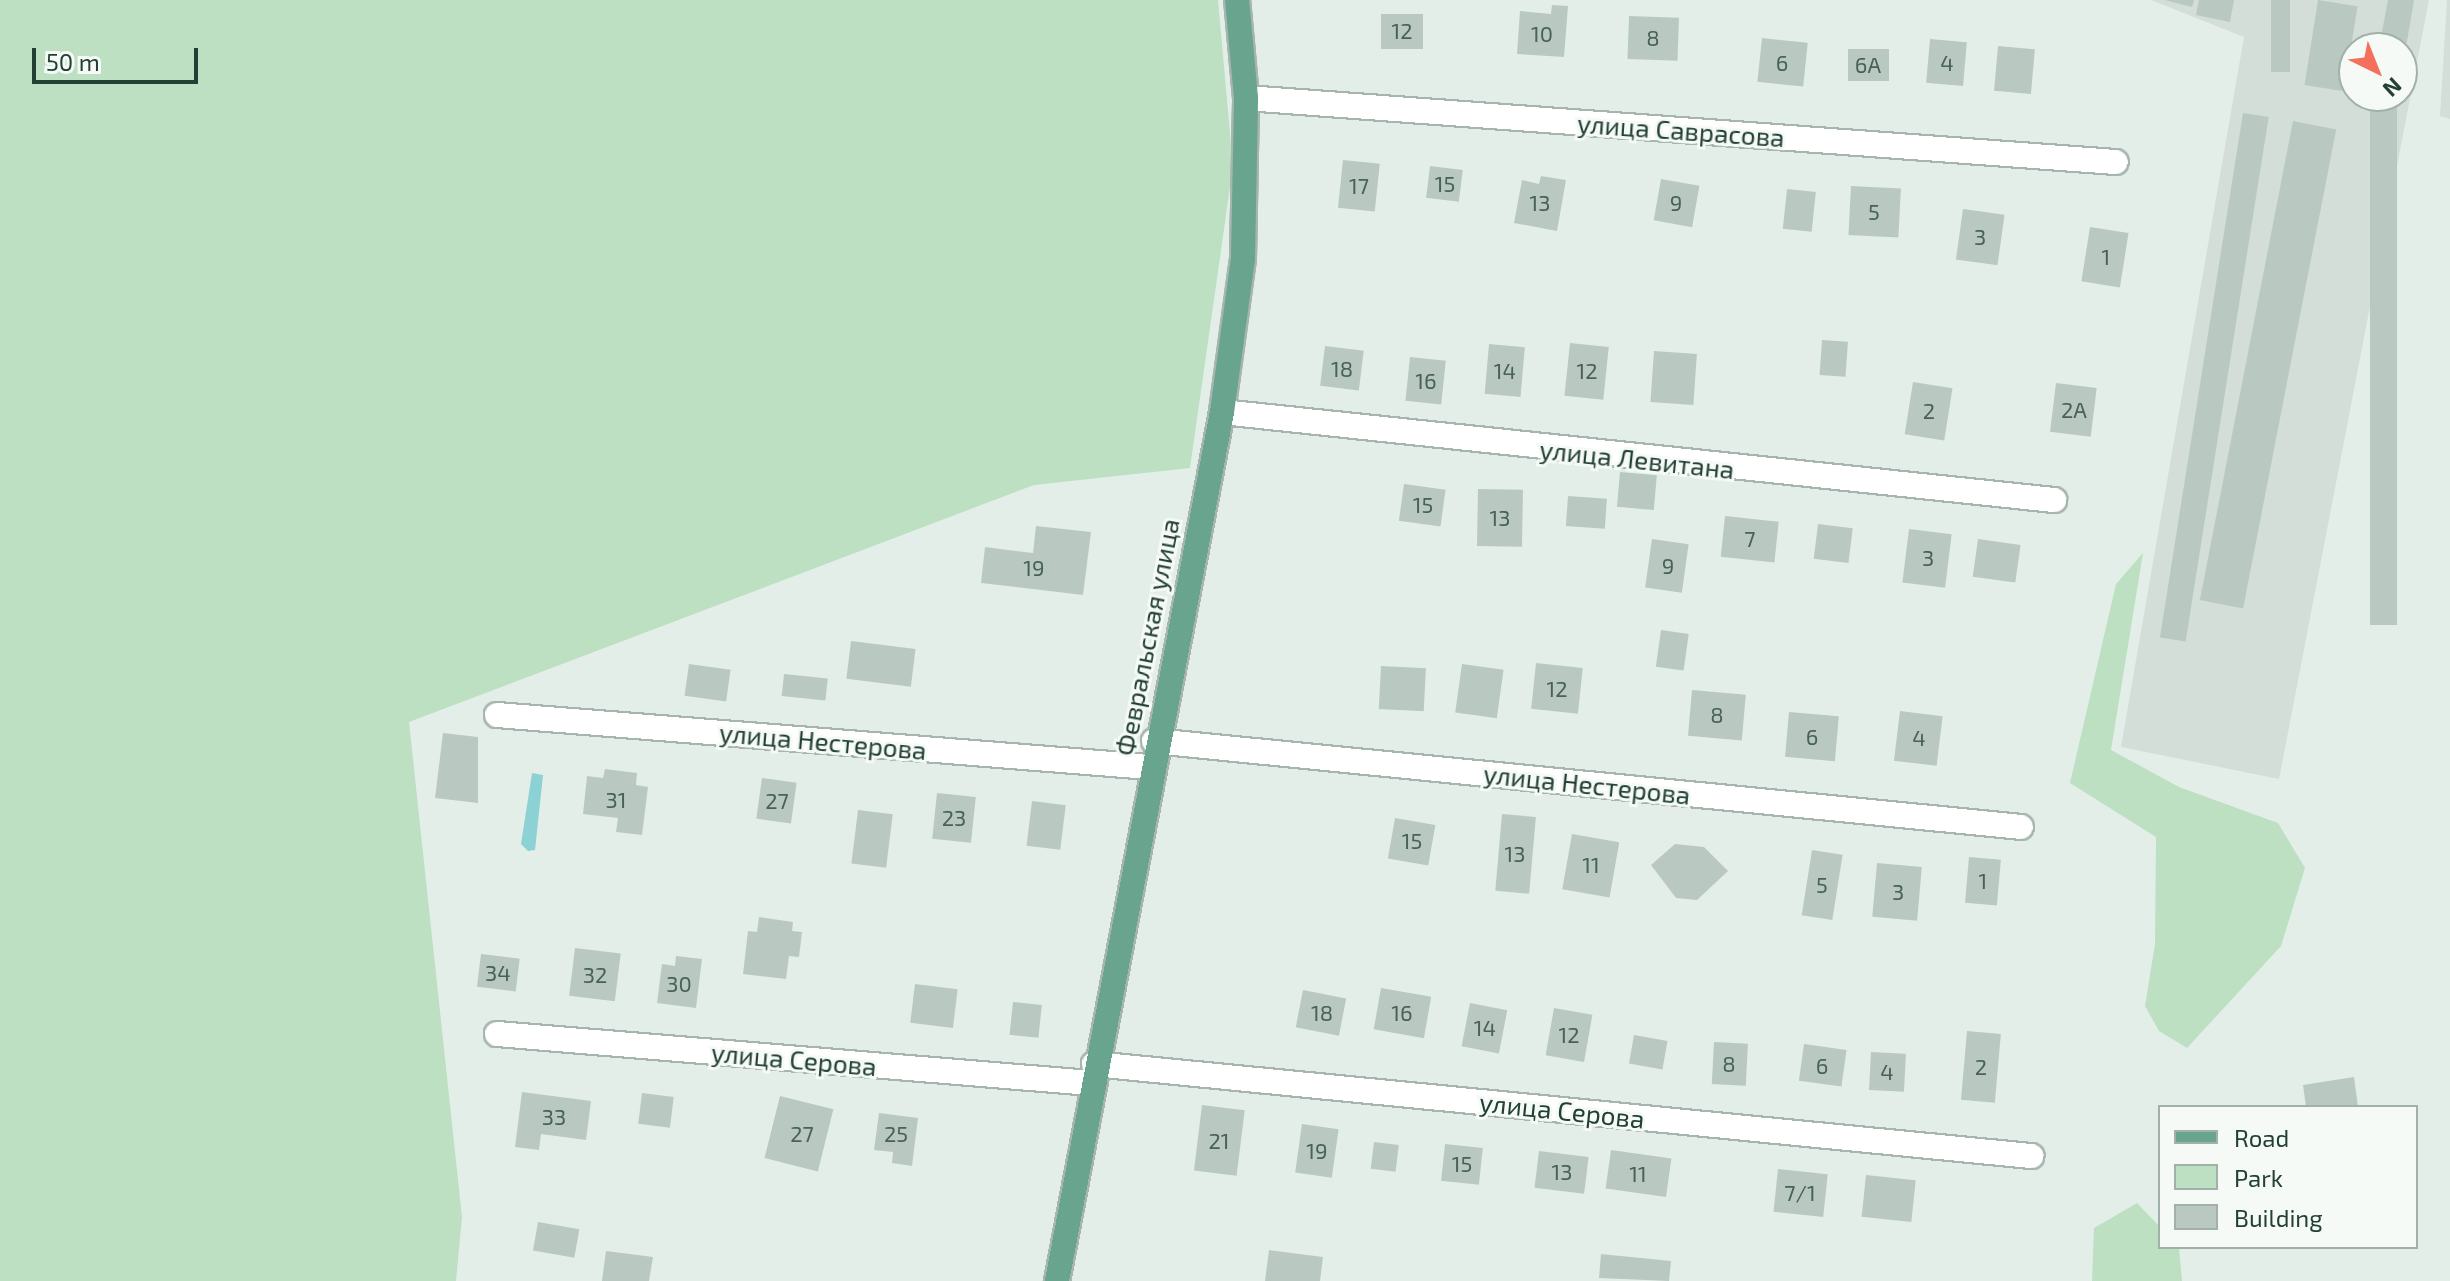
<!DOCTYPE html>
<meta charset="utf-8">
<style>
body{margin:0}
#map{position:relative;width:2450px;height:1281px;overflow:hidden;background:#e4eee9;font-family:"Exo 2",sans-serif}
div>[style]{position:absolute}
.built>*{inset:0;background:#d2ded7}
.green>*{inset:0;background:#bddfc2}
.water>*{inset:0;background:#8cd1d4}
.building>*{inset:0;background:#b9c9c1;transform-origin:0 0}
.roads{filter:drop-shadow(2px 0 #a6b6af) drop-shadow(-2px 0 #a6b6af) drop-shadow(0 2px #a6b6af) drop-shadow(0 -2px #a6b6af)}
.minor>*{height:24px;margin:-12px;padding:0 12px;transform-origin:12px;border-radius:12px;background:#fff}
.major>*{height:24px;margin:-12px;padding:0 12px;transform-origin:12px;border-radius:12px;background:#68a48e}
span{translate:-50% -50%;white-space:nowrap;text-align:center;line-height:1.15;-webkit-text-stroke:6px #f5faf7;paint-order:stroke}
.number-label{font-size:22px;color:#486258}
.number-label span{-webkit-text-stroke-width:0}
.street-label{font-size:26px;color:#234035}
.legend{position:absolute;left:2158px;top:1105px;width:260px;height:144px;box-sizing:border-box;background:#f5faf7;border:2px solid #a1b0a9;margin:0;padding:10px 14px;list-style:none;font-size:24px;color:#234035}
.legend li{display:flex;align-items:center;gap:16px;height:40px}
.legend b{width:40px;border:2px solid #a1b0a9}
.north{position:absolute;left:2338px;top:32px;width:80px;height:80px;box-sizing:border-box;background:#f5faf7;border:2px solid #a1b0a9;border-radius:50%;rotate:137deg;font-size:22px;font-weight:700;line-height:32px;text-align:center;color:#234035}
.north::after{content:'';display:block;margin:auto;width:28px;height:36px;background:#f5705c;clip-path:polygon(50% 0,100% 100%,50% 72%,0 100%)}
.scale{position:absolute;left:32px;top:48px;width:166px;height:36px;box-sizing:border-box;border:4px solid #234035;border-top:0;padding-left:10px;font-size:24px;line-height:28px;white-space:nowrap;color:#234035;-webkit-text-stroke:6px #f5faf7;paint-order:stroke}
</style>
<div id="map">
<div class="built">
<i style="clip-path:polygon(evenodd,2151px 0,2429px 0,2279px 779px,2121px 747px,2244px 37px,2151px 0,2354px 48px,2402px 48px,2402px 96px,2354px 96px,2354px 48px)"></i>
<i style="clip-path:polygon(2447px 0,2450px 0,2450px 119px,2440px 116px)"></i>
</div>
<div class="green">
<i style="clip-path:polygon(0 0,1218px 0,1233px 166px,1190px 468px,1034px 485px,409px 722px,462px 1217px,456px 1281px,0 1281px)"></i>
<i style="clip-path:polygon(2143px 553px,2111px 750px,2179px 787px,2278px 823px,2305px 868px,2281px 946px,2187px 1048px,2159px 1031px,2145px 1006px,2155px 944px,2156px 837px,2070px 783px,2116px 584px)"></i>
<i style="clip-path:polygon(2137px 1203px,2160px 1227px,2160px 1247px,2179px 1247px,2182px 1281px,2092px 1281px,2094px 1228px)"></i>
</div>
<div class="water">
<i style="clip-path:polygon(532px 773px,543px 775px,535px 850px,528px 851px,521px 844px)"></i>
</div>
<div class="building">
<i style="clip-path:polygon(2165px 0,2194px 0,2192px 7px)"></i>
<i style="clip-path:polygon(2199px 0,2234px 0,2230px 22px,2196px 15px)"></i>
<i style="left:2271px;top:0;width:19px;height:72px"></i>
<i style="left:2318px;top:0;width:40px;height:86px;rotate:9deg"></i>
<i style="clip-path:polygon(2388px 0,2414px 0,2404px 59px,2402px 48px,2379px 48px)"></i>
<i style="clip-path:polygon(1552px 5px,1568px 6px,1564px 57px,1517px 54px,1520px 11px,1551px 14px)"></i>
<i style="left:1381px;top:14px;width:42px;height:35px"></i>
<i style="left:1629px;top:16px;width:50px;height:43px;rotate:2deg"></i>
<i style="left:1762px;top:38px;width:46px;height:44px;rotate:6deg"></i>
<i style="left:1930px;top:39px;width:37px;height:44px;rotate:5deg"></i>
<i style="left:1998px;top:46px;width:37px;height:45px;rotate:5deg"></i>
<i style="left:1848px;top:49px;width:41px;height:32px"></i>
<i style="left:2370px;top:96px;width:27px;height:529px"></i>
<i style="left:2243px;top:113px;width:26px;height:531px;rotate:9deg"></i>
<i style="left:2293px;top:121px;width:44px;height:488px;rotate:11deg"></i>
<i style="left:1343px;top:160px;width:37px;height:48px;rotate:6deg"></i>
<i style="left:1430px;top:166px;width:33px;height:32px;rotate:7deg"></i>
<i style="clip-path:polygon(1541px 176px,1566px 180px,1557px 231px,1514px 223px,1522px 180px,1539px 184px)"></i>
<i style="left:1661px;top:179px;width:39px;height:42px;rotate:10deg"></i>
<i style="left:1851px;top:186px;width:50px;height:49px;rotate:3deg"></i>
<i style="left:1787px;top:189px;width:29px;height:40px;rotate:6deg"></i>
<i style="left:1963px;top:209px;width:42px;height:51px;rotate:8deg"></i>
<i style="left:2090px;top:227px;width:39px;height:55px;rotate:9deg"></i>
<i style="left:1822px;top:340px;width:26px;height:35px;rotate:4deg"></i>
<i style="left:1570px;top:343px;width:39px;height:53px;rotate:6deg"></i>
<i style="left:1489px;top:344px;width:36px;height:50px;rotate:5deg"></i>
<i style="left:1325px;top:346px;width:39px;height:40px;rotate:7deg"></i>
<i style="left:1654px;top:351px;width:43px;height:51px;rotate:4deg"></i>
<i style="left:1410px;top:357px;width:36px;height:44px;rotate:6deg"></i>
<i style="left:1913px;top:382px;width:40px;height:53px;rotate:9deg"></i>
<i style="left:2056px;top:383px;width:41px;height:49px;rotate:7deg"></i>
<i style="left:1620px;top:472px;width:37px;height:35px;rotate:5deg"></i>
<i style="left:1404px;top:484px;width:42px;height:37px;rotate:8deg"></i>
<i style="left:1478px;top:489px;width:45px;height:57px;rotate:1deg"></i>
<i style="left:1568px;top:496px;width:39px;height:30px;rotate:4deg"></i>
<i style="left:1725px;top:516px;width:54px;height:41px;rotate:6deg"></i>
<i style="left:1818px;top:524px;width:35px;height:35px;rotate:7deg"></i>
<i style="clip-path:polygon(1036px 526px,1091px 532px,1083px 595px,981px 583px,985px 547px,1033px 553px)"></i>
<i style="left:1909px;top:529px;width:43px;height:54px;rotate:7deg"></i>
<i style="left:1652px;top:539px;width:37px;height:49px;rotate:8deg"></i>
<i style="left:1978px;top:539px;width:43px;height:38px;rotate:8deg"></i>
<i style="left:1661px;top:630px;width:28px;height:37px;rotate:8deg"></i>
<i style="left:851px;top:641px;width:65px;height:38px;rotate:7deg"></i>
<i style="left:1536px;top:663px;width:47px;height:46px;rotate:6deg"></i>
<i style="left:689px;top:664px;width:42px;height:32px;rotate:8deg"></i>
<i style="left:1462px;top:664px;width:42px;height:49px;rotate:8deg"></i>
<i style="left:1381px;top:666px;width:45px;height:43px;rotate:3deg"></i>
<i style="left:784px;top:674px;width:44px;height:22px;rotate:6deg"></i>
<i style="left:1692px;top:690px;width:54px;height:46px;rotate:5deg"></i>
<i style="left:1900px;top:711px;width:43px;height:50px;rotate:7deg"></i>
<i style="left:1789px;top:712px;width:50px;height:45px;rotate:5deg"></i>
<i style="clip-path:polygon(443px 733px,478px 737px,478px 803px,435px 798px)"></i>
<i style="clip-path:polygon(605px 769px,637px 773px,636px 785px,648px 787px,642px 835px,616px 832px,618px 818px,583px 814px,587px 776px,603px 778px)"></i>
<i style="left:762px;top:778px;width:35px;height:41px;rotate:8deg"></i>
<i style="left:937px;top:793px;width:39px;height:46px;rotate:6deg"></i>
<i style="left:1032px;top:801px;width:34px;height:45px;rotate:7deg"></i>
<i style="left:858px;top:810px;width:35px;height:54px;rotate:7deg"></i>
<i style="left:1502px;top:814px;width:34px;height:77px;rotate:5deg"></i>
<i style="left:1395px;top:818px;width:41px;height:41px;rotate:10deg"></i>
<i style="left:1572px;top:834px;width:48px;height:56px;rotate:10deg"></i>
<i style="clip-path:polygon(1675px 844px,1704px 847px,1728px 871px,1697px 900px,1676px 898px,1651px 865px)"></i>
<i style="left:1812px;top:850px;width:31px;height:66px;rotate:9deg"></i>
<i style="left:1969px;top:857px;width:32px;height:46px;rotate:5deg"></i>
<i style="left:1877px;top:863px;width:45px;height:54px;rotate:5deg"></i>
<i style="clip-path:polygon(759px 917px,793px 922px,792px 931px,802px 932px,799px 957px,789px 956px,786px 979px,743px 974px,748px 931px,757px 932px)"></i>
<i style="left:575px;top:948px;width:46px;height:48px;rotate:7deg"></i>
<i style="left:481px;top:954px;width:39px;height:33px;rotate:7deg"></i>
<i style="clip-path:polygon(676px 956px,702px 959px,696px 1008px,657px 1003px,662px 964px,675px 966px)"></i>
<i style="left:915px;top:984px;width:43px;height:39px;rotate:7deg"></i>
<i style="left:1381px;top:988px;width:51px;height:42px;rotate:10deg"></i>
<i style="left:1303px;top:990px;width:44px;height:38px;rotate:11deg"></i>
<i style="left:1013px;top:1002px;width:29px;height:33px;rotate:6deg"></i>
<i style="left:1470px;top:1003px;width:38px;height:44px;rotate:11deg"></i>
<i style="left:1554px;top:1008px;width:39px;height:48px;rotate:10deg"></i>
<i style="left:1967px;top:1031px;width:34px;height:69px;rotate:5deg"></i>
<i style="left:1634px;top:1035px;width:34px;height:29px;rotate:10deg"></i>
<i style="left:1714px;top:1042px;width:34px;height:42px;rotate:3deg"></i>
<i style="left:1804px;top:1044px;width:43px;height:37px;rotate:8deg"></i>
<i style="left:1871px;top:1052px;width:35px;height:38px;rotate:3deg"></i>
<i style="clip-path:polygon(2354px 1077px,2358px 1107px,2306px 1107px,2303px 1085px)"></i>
<i style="clip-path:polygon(522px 1092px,591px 1101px,586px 1140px,541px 1134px,539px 1150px,515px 1147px)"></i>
<i style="left:642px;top:1093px;width:32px;height:31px;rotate:7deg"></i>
<i style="left:780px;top:1096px;width:55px;height:64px;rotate:14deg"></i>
<i style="left:1202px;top:1105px;width:43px;height:66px;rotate:7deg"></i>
<i style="clip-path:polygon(879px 1113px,918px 1118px,912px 1166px,892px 1163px,893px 1152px,874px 1150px)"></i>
<i style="left:1302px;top:1124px;width:37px;height:49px;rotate:8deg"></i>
<i style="left:1374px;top:1142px;width:25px;height:27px;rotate:7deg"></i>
<i style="left:1445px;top:1144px;width:38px;height:37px;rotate:6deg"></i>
<i style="left:1611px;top:1150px;width:61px;height:39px;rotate:8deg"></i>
<i style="left:1539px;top:1151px;width:50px;height:37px;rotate:7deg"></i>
<i style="left:1778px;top:1169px;width:50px;height:43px;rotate:6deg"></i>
<i style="left:1866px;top:1175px;width:50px;height:42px;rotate:6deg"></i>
<i style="left:538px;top:1222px;width:42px;height:29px;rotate:10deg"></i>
<i style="clip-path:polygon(1269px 1250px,1323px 1257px,1320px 1281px,1265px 1281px)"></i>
<i style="clip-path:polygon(606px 1251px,653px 1257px,649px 1281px,602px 1281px)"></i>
<i style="clip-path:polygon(1601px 1254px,1671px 1261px,1669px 1281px,1599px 1278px)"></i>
</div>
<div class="roads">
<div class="minor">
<i style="left:1246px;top:98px;width:872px;rotate:4.21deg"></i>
<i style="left:1222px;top:412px;width:837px;rotate:6.04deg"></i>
<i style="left:497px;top:715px;width:654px;rotate:4.56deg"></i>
<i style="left:1154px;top:741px;width:871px;rotate:5.66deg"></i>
<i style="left:497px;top:1034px;width:596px;rotate:4.72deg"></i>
<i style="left:1094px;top:1064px;width:942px;rotate:5.61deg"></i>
</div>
<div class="major">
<i style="left:1057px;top:1281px;width:885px;rotate:-79.25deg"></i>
<i style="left:1222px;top:412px;width:155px;rotate:-82.2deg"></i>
<i style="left:1243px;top:258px;width:160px;rotate:-88.9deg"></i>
<i style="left:1246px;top:98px;width:98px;rotate:-95.2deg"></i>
</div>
</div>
<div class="number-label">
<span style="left:1402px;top:31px">12</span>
<span style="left:1542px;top:34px">10</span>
<span style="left:1653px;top:38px">8</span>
<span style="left:1782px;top:63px">6</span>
<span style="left:1947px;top:63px">4</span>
<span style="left:1868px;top:65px">6А</span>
<span style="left:1445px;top:184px">15</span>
<span style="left:1359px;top:186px">17</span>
<span style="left:1540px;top:203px">13</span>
<span style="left:1676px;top:203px">9</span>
<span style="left:1874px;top:212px">5</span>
<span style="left:1980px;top:237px">3</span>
<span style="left:2106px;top:257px">1</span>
<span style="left:1342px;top:369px">18</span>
<span style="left:1505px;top:371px">14</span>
<span style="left:1587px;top:371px">12</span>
<span style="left:1426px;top:381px">16</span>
<span style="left:2074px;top:410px">2А</span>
<span style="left:1929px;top:411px">2</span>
<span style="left:1423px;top:505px">15</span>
<span style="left:1500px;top:518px">13</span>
<span style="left:1750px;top:539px">7</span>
<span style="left:1928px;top:558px">3</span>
<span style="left:1668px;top:566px">9</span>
<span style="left:1034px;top:568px">19</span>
<span style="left:1557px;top:689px">12</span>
<span style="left:1717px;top:715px">8</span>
<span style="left:1812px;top:737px">6</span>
<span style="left:1919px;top:738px">4</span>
<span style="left:616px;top:800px">31</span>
<span style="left:777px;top:801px">27</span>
<span style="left:954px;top:818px">23</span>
<span style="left:1412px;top:841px">15</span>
<span style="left:1515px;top:854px">13</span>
<span style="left:1591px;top:865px">11</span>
<span style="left:1983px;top:881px">1</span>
<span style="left:1822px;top:885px">5</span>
<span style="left:1898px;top:892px">3</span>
<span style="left:498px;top:973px">34</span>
<span style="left:595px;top:975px">32</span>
<span style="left:679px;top:984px">30</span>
<span style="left:1322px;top:1013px">18</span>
<span style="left:1402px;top:1013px">16</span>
<span style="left:1485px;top:1028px">14</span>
<span style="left:1569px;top:1035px">12</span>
<span style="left:1729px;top:1064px">8</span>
<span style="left:1822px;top:1066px">6</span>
<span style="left:1981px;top:1067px">2</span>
<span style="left:1887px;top:1072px">4</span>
<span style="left:554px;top:1117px">33</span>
<span style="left:802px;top:1134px">27</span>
<span style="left:896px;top:1134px">25</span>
<span style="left:1219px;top:1141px">21</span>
<span style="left:1317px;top:1151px">19</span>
<span style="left:1462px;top:1164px">15</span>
<span style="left:1562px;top:1172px">13</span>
<span style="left:1638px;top:1174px">11</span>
<span style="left:1800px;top:1193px">7/1</span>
</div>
<div class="street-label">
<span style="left:1681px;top:130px;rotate:4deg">улица Саврасова</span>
<span style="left:1637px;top:459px;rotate:6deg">улица Левитана</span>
<span style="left:1147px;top:637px;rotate:-79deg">Февральская улица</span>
<span style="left:823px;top:741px;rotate:5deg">улица Нестерова</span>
<span style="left:1587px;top:784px;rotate:6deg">улица Нестерова</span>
<span style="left:794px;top:1059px;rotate:5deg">улица Серова</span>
<span style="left:1562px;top:1110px;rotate:6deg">улица Серова</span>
</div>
<ul class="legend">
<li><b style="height:10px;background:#68a48e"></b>Road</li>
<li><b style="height:22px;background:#bddfc2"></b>Park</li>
<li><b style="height:22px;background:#b9c9c1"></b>Building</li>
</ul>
<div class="north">N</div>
<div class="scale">50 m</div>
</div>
